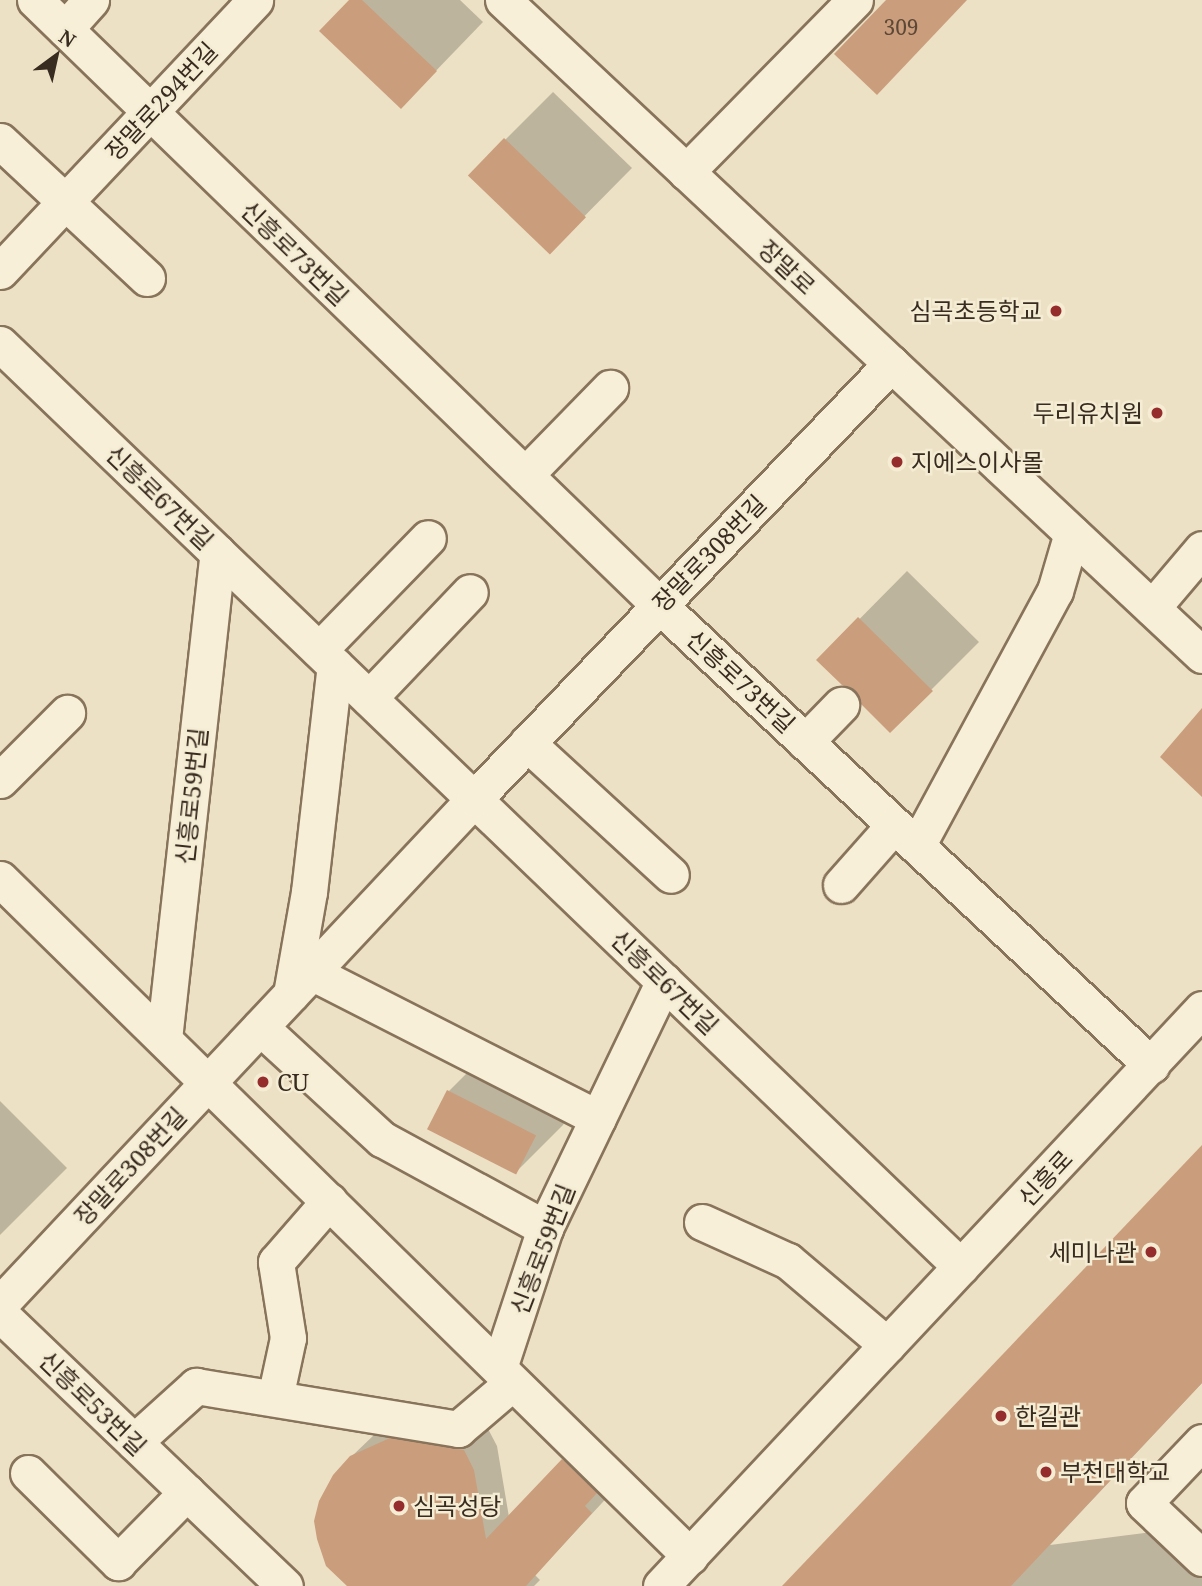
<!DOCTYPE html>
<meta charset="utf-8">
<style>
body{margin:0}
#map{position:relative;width:1202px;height:1586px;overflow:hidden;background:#ede1c5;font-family:"Noto Serif","Noto Sans KR",serif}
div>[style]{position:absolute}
.shadow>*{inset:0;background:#0003}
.building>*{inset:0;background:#ca9d7c;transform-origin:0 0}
.roads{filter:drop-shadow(2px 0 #88735b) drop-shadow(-2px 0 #88735b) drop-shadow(0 2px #88735b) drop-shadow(0 -2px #88735b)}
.minor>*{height:35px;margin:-17.5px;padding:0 17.5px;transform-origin:17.5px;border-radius:17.5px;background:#f8efd8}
.dots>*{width:19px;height:19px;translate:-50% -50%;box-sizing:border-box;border:4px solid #f5ecd4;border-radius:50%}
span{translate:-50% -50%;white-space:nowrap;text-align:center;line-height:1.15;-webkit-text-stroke:5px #f5ecd4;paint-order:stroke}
.number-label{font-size:21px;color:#5c4836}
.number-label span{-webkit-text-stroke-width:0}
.street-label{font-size:24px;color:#382b1f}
.poi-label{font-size:24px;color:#382b1f}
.right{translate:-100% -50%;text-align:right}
.left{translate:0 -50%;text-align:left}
.north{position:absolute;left:21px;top:21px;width:70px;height:70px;-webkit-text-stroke:5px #f5ecd4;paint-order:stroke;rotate:33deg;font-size:19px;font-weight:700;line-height:28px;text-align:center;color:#382b1f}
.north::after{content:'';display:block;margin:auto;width:24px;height:32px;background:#382b1f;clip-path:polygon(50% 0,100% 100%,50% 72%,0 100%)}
</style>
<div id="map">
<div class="shadow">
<i style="clip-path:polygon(351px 0,460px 0,483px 22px,401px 107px)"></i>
<i style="clip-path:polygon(553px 92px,632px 168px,549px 252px,505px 140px)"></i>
<i style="clip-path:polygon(907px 571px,979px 642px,890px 731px,857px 690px,819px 660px)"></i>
<i style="clip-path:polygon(496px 1044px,582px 1088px,563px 1125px,516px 1172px,449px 1091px)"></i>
<i style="clip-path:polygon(0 1101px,67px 1168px,0 1235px)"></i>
<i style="clip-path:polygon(1202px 1148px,1202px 1383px,1050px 1545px,1168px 1530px,1202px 1559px,1202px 1586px,783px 1586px)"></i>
<i style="clip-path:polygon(486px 1425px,497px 1446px,509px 1517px,587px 1436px,615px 1489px,535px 1575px,540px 1580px,534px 1586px,350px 1586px,351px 1457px,376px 1433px)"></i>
</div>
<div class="building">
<i style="clip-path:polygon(349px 0,362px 0,437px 71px,401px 109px,319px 31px)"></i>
<i style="clip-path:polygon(886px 0,967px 0,877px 95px,834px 54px)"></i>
<i style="left:504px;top:138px;width:114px;height:52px;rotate:44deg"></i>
<i style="clip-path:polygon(858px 617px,933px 691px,890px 733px,861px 704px,855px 691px,842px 685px,816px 660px)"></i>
<i style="clip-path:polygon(1202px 708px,1202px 797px,1160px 757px)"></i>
<i style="left:447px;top:1090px;width:100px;height:44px;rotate:27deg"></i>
<i style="clip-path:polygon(1202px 1145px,1202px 1383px,1011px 1586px,782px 1586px)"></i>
<i style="clip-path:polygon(390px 1438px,464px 1450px,474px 1470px,486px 1539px,562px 1459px,597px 1493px,585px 1506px,592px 1513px,526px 1586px,347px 1586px,326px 1566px,317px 1539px,314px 1521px,319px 1501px,333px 1475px,350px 1456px)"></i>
</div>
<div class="roads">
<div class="minor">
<i style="left:35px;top:0;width:869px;rotate:44.11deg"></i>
<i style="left:659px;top:605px;width:674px;rotate:43.07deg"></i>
<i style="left:503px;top:0;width:958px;rotate:43.14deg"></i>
<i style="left:65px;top:29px;width:39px;rotate:-48deg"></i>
<i style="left:0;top:141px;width:201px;rotate:43deg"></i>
<i style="left:686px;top:172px;width:241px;rotate:-45.5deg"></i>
<i style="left:0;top:271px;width:372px;rotate:-46.7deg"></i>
<i style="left:0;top:344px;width:1332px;rotate:43.84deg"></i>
<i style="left:525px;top:475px;width:122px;rotate:-45.7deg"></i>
<i style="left:1152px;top:608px;width:77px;rotate:-49.7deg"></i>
<i style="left:319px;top:650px;width:156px;rotate:-45.8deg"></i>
<i style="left:369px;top:698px;width:146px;rotate:-46.4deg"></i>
<i style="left:805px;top:742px;width:52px;rotate:-45.8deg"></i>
<i style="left:527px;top:743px;width:195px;rotate:42.5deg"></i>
<i style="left:0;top:780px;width:95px;rotate:-45deg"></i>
<i style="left:917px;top:846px;width:290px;rotate:-61.6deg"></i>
<i style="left:1055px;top:591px;width:60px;rotate:-73.7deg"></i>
<i style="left:0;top:879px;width:967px;rotate:44.46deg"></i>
<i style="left:841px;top:885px;width:80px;rotate:-48.5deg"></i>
<i style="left:311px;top:972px;width:322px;rotate:27deg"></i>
<i style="left:291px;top:994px;width:104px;rotate:-80deg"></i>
<i style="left:309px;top:892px;width:228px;rotate:-83.5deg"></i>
<i style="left:260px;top:1027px;width:166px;rotate:42.6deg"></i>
<i style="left:382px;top:1139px;width:186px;rotate:28.6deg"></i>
<i style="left:164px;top:1039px;width:489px;rotate:-83.7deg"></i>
<i style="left:702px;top:1222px;width:94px;rotate:24.4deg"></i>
<i style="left:788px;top:1261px;width:130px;rotate:40.3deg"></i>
<i style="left:0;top:1304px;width:693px;rotate:-46.81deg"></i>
<i style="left:474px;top:799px;width:603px;rotate:-46.21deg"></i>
<i style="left:0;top:1314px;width:394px;rotate:43.7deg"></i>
<i style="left:499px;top:1368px;width:147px;rotate:-71.8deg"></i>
<i style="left:545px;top:1228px;width:274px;rotate:-64.3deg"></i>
<i style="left:275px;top:1398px;width:61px;rotate:-77.8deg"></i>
<i style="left:288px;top:1338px;width:77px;rotate:-99deg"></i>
<i style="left:276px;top:1262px;width:81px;rotate:-49deg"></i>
<i style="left:134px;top:1442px;width:84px;rotate:-42.1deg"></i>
<i style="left:196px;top:1386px;width:266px;rotate:9.3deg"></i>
<i style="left:458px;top:1429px;width:71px;rotate:-40.4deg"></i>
<i style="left:1202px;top:1442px;width:84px;rotate:133.6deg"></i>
<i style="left:1144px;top:1503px;width:80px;rotate:43.5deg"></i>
<i style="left:28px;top:1473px;width:127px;rotate:44.7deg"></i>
<i style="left:118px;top:1562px;width:98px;rotate:-45.4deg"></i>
<i style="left:661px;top:1586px;width:791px;rotate:-46.84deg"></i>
</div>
</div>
<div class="dots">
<i style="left:1056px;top:311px;background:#952d2d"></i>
<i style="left:1157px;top:413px;background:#952d2d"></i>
<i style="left:897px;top:462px;background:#952d2d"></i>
<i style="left:263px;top:1082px;background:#952d2d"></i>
<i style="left:1151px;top:1252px;background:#952d2d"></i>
<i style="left:1001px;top:1416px;background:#952d2d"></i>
<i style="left:1046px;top:1472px;background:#952d2d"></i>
<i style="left:399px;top:1506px;background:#952d2d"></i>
</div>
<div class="number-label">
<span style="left:901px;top:27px">309</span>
</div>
<div class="street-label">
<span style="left:161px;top:101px;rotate:-47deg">장말로294번길</span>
<span style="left:295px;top:253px;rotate:44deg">신흥로73번길</span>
<span style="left:787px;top:267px;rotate:43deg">장말로</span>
<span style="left:160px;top:497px;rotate:44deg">신흥로67번길</span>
<span style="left:709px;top:553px;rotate:-46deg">장말로308번길</span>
<span style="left:741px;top:681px;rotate:43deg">신흥로73번길</span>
<span style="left:191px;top:796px;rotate:-84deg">신흥로59번길</span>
<span style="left:665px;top:982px;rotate:44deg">신흥로67번길</span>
<span style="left:130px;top:1166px;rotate:-47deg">장말로308번길</span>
<span style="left:1045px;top:1178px;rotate:-47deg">신흥로</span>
<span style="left:542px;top:1249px;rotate:-69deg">신흥로59번길</span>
<span style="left:93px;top:1403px;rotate:44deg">신흥로53번길</span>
</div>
<div class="poi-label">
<span class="right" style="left:1042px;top:311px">심곡초등학교</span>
<span class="right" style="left:1143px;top:413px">두리유치원</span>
<span class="left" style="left:911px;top:462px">지에스이사몰</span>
<span class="left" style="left:277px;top:1082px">CU</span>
<span class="right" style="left:1137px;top:1252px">세미나관</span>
<span class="left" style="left:1015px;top:1416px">한길관</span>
<span class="left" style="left:1060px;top:1472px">부천대학교</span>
<span class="left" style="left:413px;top:1506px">심곡성당</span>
</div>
<div class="north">N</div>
</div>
